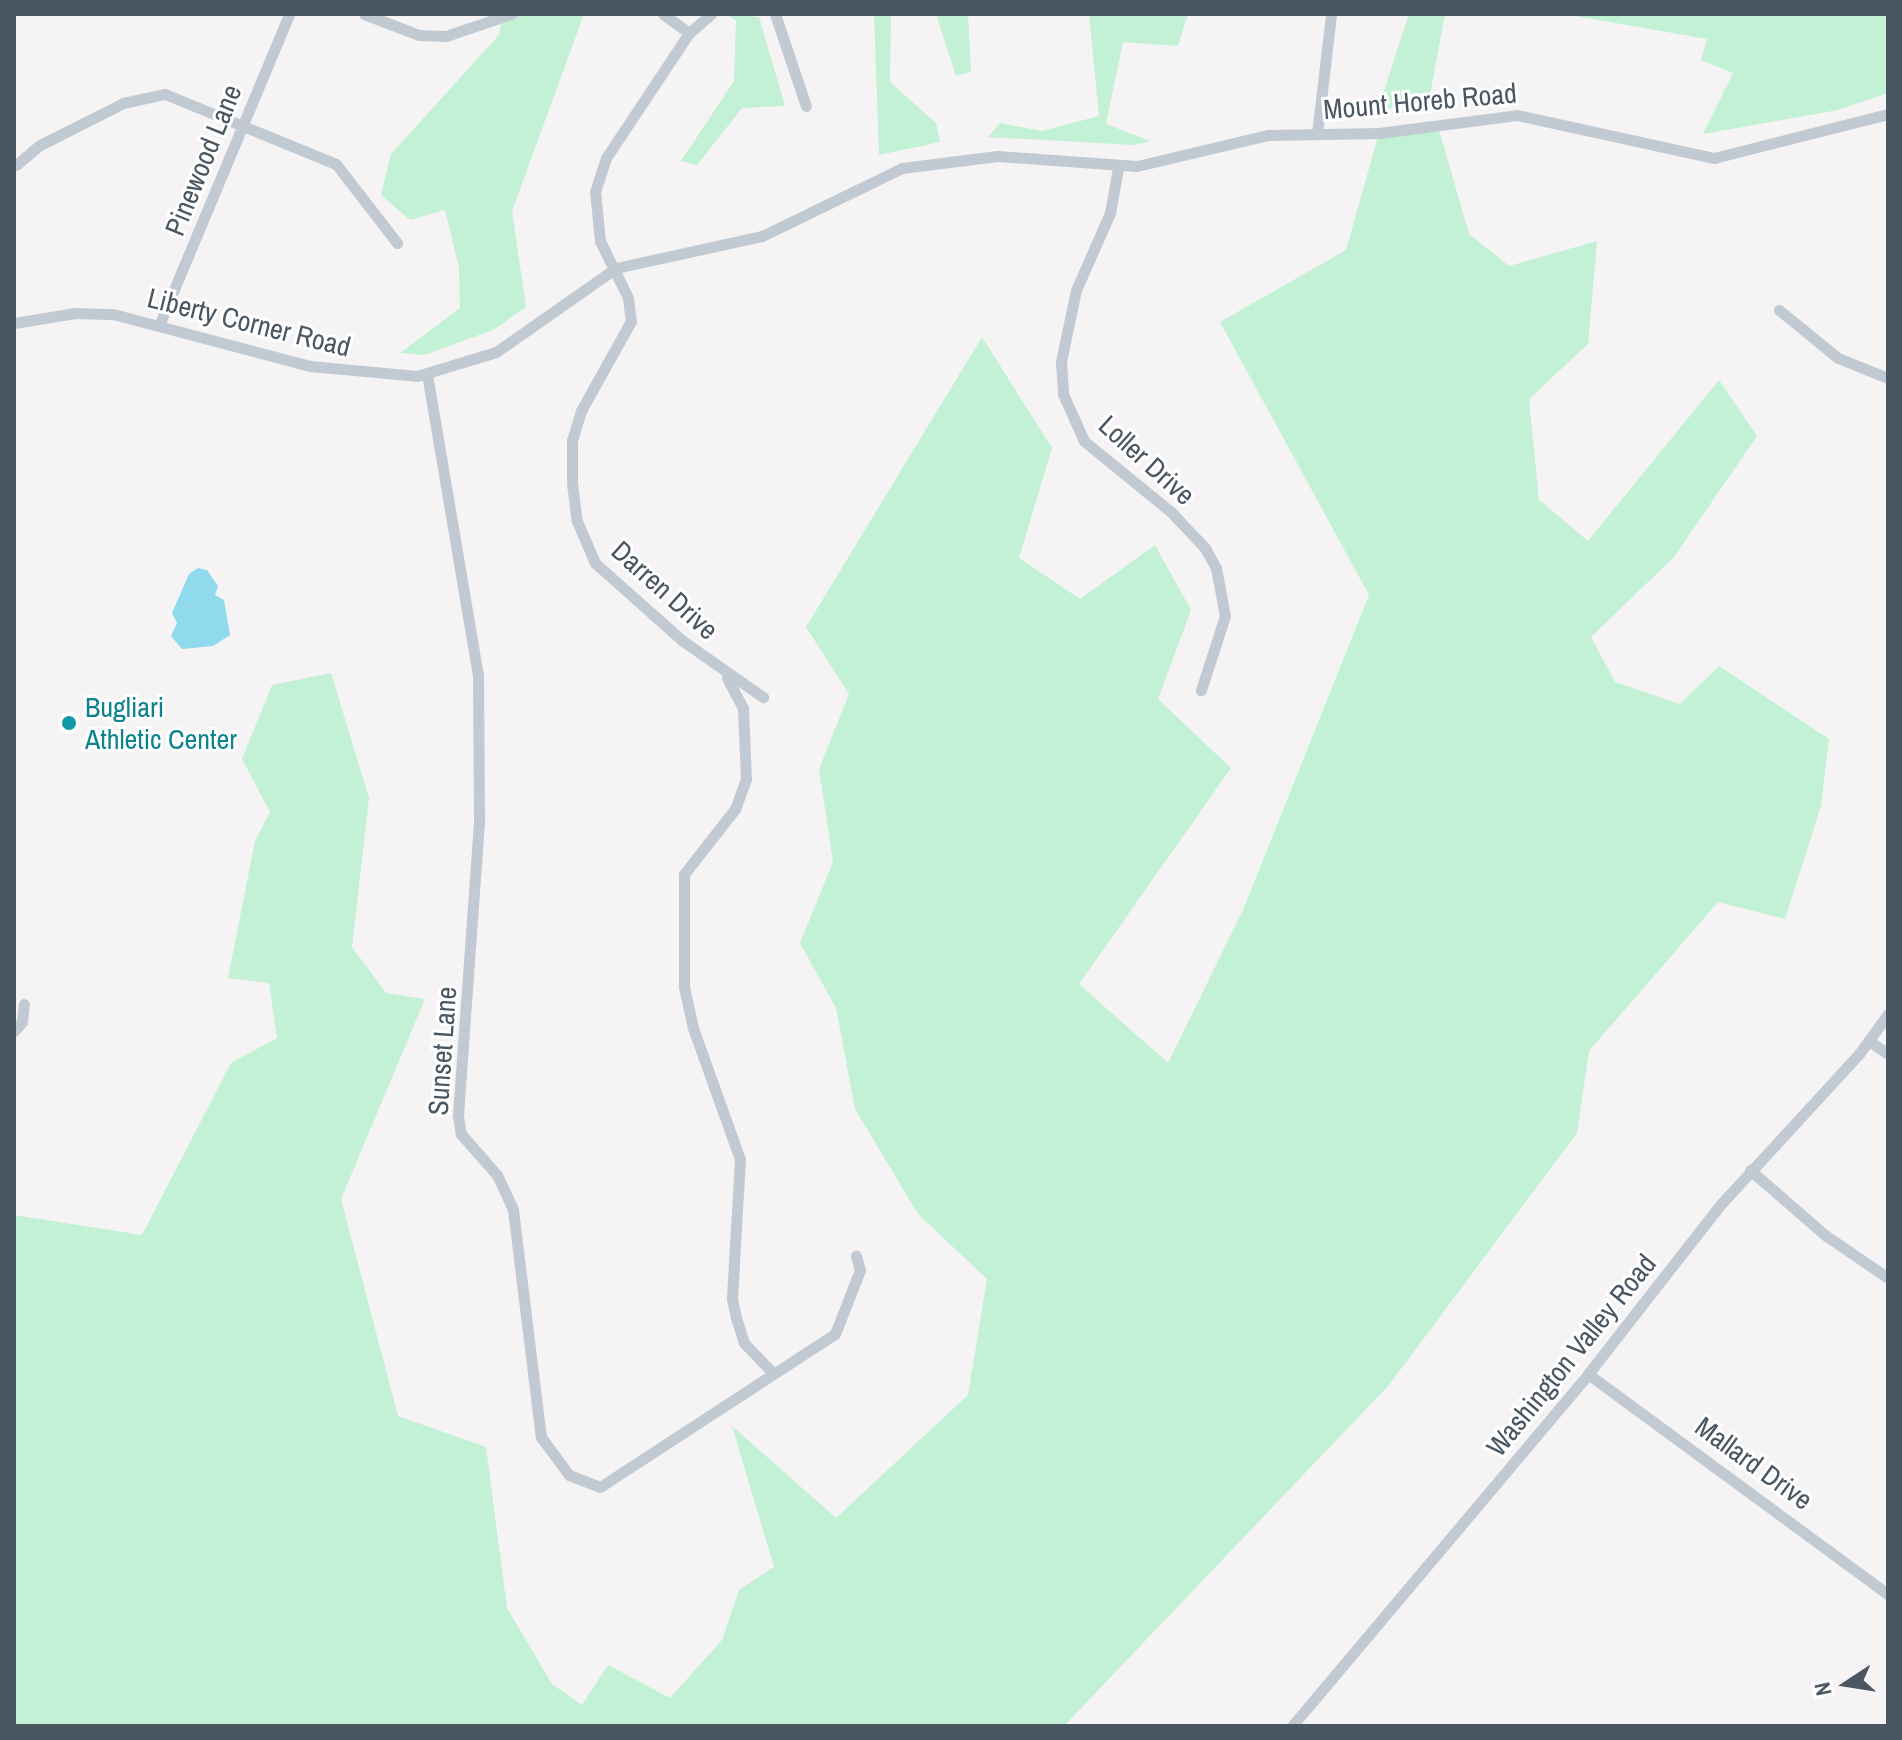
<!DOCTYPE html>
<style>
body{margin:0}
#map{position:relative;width:1902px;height:1740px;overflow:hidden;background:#f5f3f3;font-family:"Archivo Narrow",sans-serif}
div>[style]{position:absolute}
.green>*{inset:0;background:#c3f1d5}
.water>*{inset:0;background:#90daee}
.minor>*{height:11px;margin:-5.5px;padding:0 5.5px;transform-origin:5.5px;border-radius:5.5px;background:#c1cad2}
.dots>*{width:22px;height:22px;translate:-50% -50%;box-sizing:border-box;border:4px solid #fff;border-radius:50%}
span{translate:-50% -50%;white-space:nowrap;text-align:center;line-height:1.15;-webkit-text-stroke:6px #fff;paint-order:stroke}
.street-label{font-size:28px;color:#4a5661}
.culture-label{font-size:28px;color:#0d838f}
.left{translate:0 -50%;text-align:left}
.frame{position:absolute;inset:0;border:16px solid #4a5661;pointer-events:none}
.north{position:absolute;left:1806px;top:1644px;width:80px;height:80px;-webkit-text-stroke:6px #fff;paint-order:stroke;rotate:258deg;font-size:22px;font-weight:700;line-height:32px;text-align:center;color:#4a5661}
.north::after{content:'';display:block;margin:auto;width:28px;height:36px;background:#4a5661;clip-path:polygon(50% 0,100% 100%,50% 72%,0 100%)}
</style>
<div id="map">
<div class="green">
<i style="clip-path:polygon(502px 14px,584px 14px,512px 211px,526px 307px,493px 330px,424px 355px,400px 353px,460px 308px,459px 268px,445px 210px,410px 220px,381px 195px,391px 154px,499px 35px)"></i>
<i style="clip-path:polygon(726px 14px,759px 17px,785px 106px,742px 108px,697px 165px,681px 161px,734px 81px,736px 21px)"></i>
<i style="clip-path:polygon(874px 14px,891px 14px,890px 82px,936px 123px,940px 142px,879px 155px)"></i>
<i style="clip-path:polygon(936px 14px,968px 14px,971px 72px,956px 76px)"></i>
<i style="clip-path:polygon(1089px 14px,1188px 14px,1178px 46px,1123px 42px,1106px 124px,1150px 141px,1135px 145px,988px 137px,1000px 123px,1042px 131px,1099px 116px)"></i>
<i style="clip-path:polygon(1409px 14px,1445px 14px,1428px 105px,1378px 109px)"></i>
<i style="clip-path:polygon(1564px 14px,1888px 14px,1888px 93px,1838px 110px,1703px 134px,1733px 73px,1701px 60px,1707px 39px)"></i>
<i style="clip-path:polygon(1438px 126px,1469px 234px,1509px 266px,1597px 241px,1588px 344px,1529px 399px,1539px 500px,1588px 541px,1719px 380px,1757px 436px,1674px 557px,1591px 637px,1615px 682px,1680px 704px,1719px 666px,1829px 739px,1821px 806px,1785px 919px,1718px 902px,1589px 1051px,1577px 1133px,1389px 1385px,1064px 1726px,14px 1726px,14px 1215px,142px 1235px,231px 1063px,277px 1038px,269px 983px,228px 978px,255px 841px,270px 812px,242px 759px,272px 685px,331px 673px,369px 798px,352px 947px,386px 993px,425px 999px,341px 1199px,398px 1416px,486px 1447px,507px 1608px,552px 1684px,582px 1705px,608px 1665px,670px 1698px,722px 1640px,739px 1590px,774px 1567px,732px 1426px,836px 1518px,968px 1395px,987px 1279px,918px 1214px,855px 1109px,836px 1008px,800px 943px,833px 862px,819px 769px,849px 694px,806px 627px,982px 337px,1052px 448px,1019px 558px,1080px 599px,1155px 545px,1191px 610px,1158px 699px,1231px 768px,1079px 984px,1168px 1063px,1243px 910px,1369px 595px,1220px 322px,1346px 250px,1379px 133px)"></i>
</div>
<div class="water">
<i style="clip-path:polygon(198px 568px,207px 570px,218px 586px,215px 595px,224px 600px,230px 635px,213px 646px,182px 649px,171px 636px,177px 623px,172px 613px,189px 574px)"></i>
</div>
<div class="minor">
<i style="left:364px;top:14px;width:59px;rotate:20.9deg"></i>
<i style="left:419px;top:35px;width:27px;rotate:2deg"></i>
<i style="left:446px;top:36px;width:69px;rotate:-18.7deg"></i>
<i style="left:663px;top:14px;width:32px;rotate:36deg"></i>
<i style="left:711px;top:14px;width:29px;rotate:139deg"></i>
<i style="left:689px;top:33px;width:150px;rotate:123.6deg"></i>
<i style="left:606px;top:158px;width:35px;rotate:108deg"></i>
<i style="left:595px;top:191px;width:50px;rotate:84.3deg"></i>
<i style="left:600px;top:241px;width:64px;rotate:63.8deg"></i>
<i style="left:628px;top:298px;width:23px;rotate:83deg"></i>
<i style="left:631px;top:321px;width:103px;rotate:119.1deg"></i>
<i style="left:581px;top:411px;width:31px;rotate:107deg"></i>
<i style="left:572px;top:441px;width:42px;rotate:90deg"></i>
<i style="left:572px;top:483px;width:38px;rotate:83deg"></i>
<i style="left:577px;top:521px;width:46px;rotate:66.8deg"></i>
<i style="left:595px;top:563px;width:118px;rotate:41.6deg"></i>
<i style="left:683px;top:641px;width:98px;rotate:35deg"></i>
<i style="left:775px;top:14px;width:97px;rotate:71.4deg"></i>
<i style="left:1317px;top:134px;width:121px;rotate:-83.3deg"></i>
<i style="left:16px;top:165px;width:31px;rotate:-40deg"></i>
<i style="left:40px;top:145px;width:93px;rotate:-26.8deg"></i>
<i style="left:123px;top:103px;width:43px;rotate:-12.1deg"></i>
<i style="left:165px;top:94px;width:185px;rotate:22.3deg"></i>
<i style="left:336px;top:164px;width:100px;rotate:52.3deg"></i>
<i style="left:1118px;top:168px;width:46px;rotate:100.1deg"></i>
<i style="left:1110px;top:213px;width:84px;rotate:113.8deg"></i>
<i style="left:1076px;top:290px;width:74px;rotate:101.8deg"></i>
<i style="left:1061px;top:362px;width:32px;rotate:86deg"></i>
<i style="left:1063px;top:394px;width:51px;rotate:65.9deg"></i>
<i style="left:1084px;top:441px;width:112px;rotate:39.2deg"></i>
<i style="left:1171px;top:512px;width:50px;rotate:46.6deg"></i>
<i style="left:1205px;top:548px;width:23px;rotate:61deg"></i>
<i style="left:1216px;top:568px;width:49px;rotate:79.4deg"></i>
<i style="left:1225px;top:616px;width:78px;rotate:108deg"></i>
<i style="left:1779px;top:310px;width:76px;rotate:39.1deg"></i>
<i style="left:1838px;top:358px;width:54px;rotate:21.8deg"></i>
<i style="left:14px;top:323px;width:62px;rotate:-9.3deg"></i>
<i style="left:75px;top:313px;width:38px;rotate:2deg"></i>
<i style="left:113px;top:314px;width:204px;rotate:14.8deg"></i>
<i style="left:310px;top:366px;width:107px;rotate:5.3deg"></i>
<i style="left:417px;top:376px;width:83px;rotate:-16.9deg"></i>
<i style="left:496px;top:352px;width:146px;rotate:-35deg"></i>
<i style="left:616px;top:268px;width:149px;rotate:-12.4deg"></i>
<i style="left:762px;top:236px;width:156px;rotate:-25.9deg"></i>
<i style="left:902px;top:168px;width:96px;rotate:-7.2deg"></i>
<i style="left:997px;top:156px;width:140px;rotate:4.1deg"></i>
<i style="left:1137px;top:166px;width:135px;rotate:-13.3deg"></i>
<i style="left:1268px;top:135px;width:111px;rotate:-1deg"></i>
<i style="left:1379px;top:133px;width:139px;rotate:-7.4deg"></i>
<i style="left:1517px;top:115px;width:202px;rotate:12.3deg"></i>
<i style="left:1714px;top:158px;width:179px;rotate:-14.2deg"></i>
<i style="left:160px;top:323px;width:335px;rotate:-67.3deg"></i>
<i style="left:427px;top:374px;width:304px;rotate:80.4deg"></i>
<i style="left:478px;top:674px;width:148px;rotate:89.6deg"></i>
<i style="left:479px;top:822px;width:295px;rotate:94.1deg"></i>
<i style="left:458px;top:1116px;width:18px;rotate:81deg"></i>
<i style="left:461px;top:1134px;width:55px;rotate:48.7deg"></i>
<i style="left:497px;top:1175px;width:38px;rotate:65deg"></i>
<i style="left:513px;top:1210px;width:229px;rotate:83deg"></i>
<i style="left:541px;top:1437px;width:47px;rotate:53.6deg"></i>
<i style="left:569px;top:1475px;width:33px;rotate:21deg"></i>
<i style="left:600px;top:1487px;width:280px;rotate:-33.1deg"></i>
<i style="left:835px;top:1334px;width:69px;rotate:-68.7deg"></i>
<i style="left:860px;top:1270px;width:15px;rotate:-106deg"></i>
<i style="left:727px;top:678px;width:34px;rotate:62deg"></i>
<i style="left:743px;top:708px;width:71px;rotate:87.6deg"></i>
<i style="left:746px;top:779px;width:32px;rotate:110deg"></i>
<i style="left:735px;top:809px;width:83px;rotate:128.1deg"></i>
<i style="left:684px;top:874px;width:113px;rotate:90deg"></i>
<i style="left:684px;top:987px;width:42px;rotate:77.6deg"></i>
<i style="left:693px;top:1028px;width:139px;rotate:70.3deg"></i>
<i style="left:740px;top:1159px;width:140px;rotate:93.3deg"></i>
<i style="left:732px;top:1299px;width:19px;rotate:78deg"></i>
<i style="left:736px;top:1318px;width:26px;rotate:72deg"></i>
<i style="left:744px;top:1343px;width:40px;rotate:46deg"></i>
<i style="left:14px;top:1031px;width:12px;rotate:-48deg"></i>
<i style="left:22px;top:1022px;width:18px;rotate:-84deg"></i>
<i style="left:1869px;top:1041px;width:23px;rotate:34deg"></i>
<i style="left:1750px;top:1170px;width:99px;rotate:40.9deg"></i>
<i style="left:1825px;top:1235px;width:76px;rotate:34.3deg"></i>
<i style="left:1588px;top:1374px;width:372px;rotate:36.3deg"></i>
<i style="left:1292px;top:1726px;width:460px;rotate:-49.9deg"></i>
<i style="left:1588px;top:1374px;width:216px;rotate:-52deg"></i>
<i style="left:1721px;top:1204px;width:204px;rotate:-47.4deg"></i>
<i style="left:1859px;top:1054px;width:49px;rotate:-54.1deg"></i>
</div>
<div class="dots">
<i style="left:69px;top:723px;background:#0f9aa8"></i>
</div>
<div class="street-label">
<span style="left:1420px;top:101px;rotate:-5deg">Mount Horeb Road</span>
<span style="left:203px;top:160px;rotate:-68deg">Pinewood Lane</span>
<span style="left:249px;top:322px;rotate:14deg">Liberty Corner Road</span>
<span style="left:1147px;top:460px;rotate:42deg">Loller Drive</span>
<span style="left:665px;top:590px;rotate:42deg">Darren Drive</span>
<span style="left:442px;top:1051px;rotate:-86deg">Sunset Lane</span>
<span style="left:1571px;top:1355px;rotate:-51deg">Washington Valley Road</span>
<span style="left:1754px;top:1463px;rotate:36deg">Mallard Drive</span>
</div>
<div class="culture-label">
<span class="left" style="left:85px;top:723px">Bugliari<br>Athletic Center</span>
</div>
<div class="frame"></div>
<div class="north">N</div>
</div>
